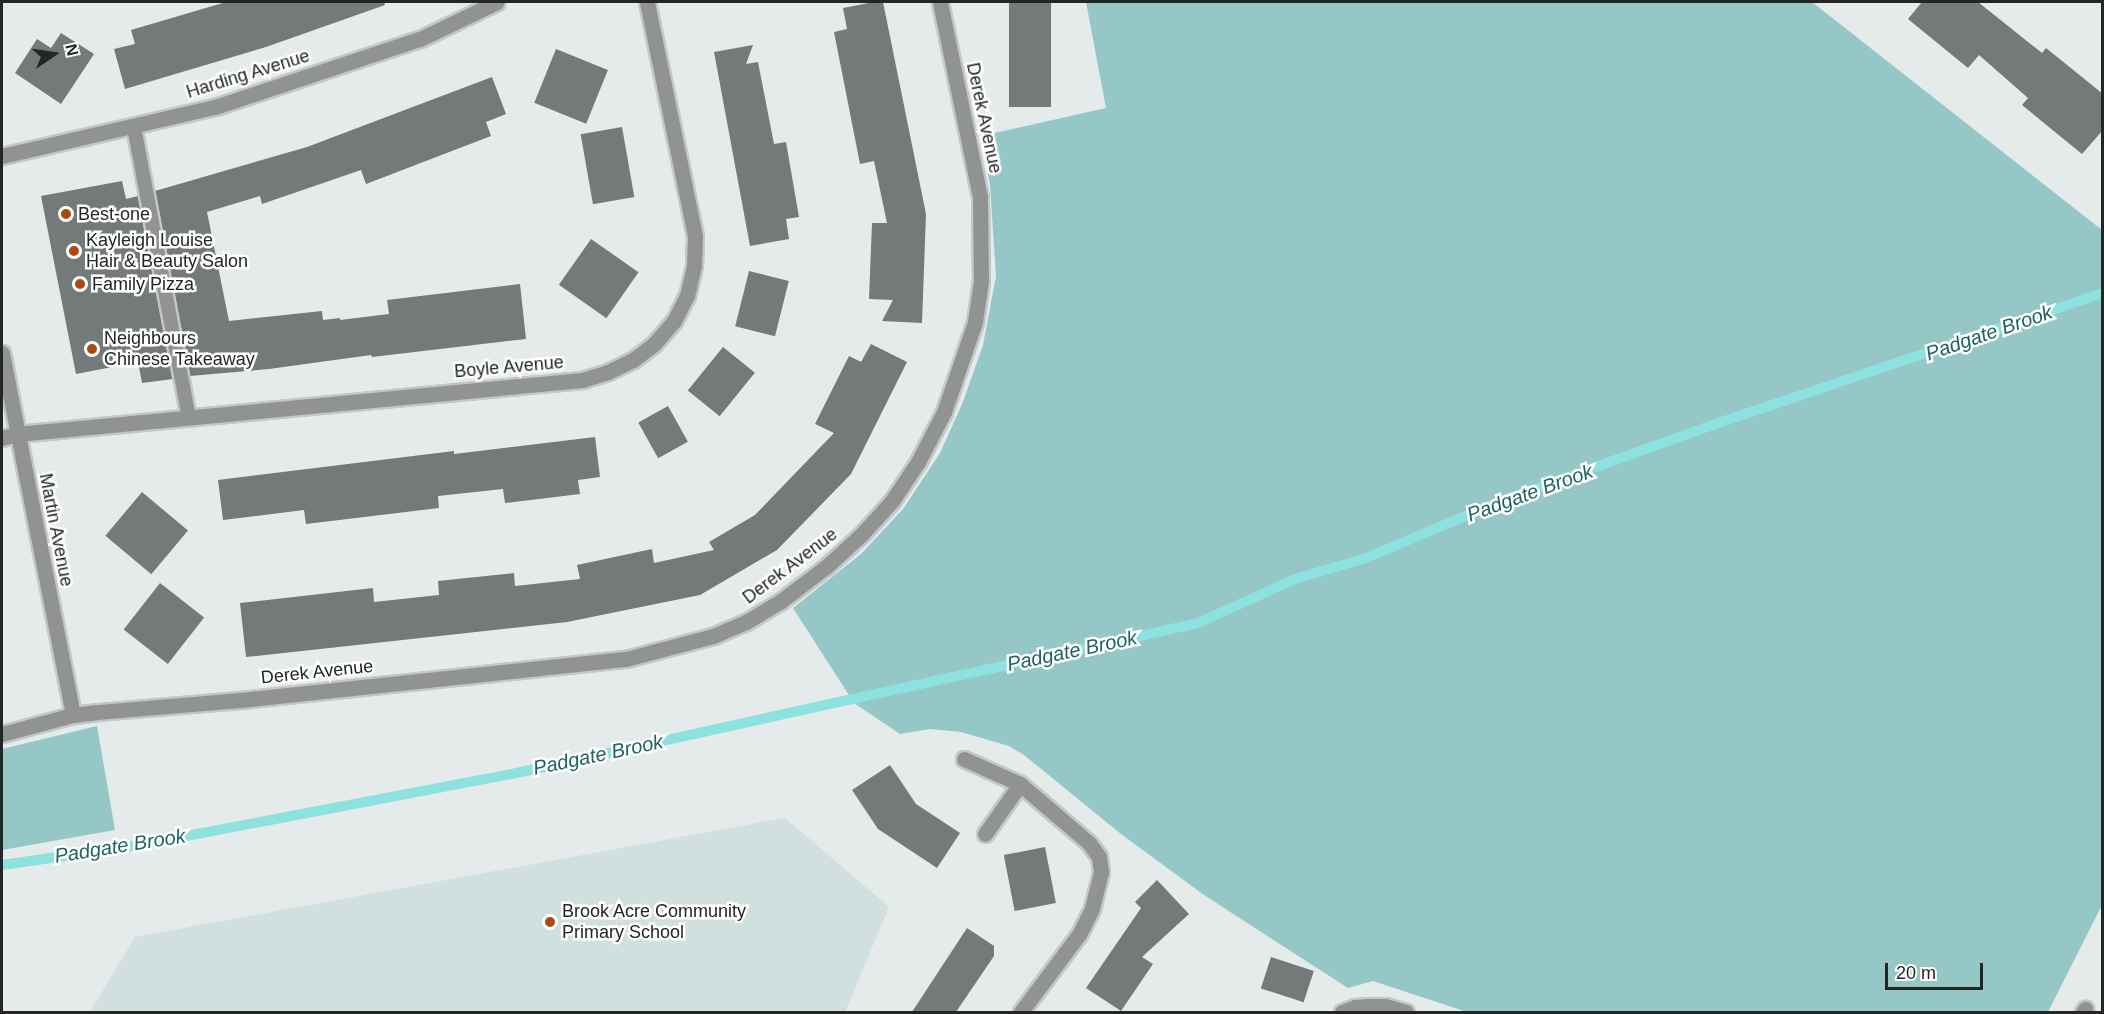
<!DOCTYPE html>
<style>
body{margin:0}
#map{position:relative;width:2104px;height:1014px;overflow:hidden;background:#e5eaea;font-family:Helvetica,sans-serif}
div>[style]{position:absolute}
.built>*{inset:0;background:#d1dfdf}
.green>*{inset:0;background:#95c7c6}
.stream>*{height:10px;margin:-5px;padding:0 5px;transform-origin:5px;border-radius:5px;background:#8de1df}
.building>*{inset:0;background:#747979;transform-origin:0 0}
.roads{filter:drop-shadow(2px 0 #c2c7c7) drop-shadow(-2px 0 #c2c7c7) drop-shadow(0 2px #c2c7c7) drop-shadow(0 -2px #c2c7c7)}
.lane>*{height:14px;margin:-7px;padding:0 7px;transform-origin:7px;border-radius:7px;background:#919393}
.street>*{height:15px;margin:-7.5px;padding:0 7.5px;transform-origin:7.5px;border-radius:7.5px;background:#919393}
.dots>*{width:16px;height:16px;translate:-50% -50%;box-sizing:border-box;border:3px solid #fff;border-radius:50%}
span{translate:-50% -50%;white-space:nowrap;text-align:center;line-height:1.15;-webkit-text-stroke:5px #fff;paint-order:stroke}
.street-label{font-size:18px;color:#242525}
.poi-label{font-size:18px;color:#242525}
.left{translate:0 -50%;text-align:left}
.water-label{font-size:20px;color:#1e6362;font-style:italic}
.frame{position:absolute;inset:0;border:3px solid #242525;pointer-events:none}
.north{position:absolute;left:24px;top:24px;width:60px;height:60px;-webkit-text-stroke:4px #fff;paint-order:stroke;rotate:77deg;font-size:16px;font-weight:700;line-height:24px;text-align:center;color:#242525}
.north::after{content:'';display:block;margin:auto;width:21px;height:27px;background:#242525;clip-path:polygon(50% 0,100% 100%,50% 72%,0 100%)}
.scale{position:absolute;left:1885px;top:963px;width:98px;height:27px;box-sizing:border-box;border:3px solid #242525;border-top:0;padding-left:8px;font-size:18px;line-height:21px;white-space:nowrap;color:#242525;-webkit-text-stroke:4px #fff;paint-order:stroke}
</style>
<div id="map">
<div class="built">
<i style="clip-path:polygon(785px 818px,889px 907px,845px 1012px,90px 1012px,135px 937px)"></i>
</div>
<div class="green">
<i style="clip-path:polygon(1086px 2px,1812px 2px,2102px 230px,2102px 905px,2048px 1012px,1467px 1012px,1373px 981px,1348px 988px,1204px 895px,1121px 834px,1024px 755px,1009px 746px,961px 732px,930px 729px,900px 734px,854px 703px,793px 608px,861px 554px,903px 509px,940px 453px,963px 402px,983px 345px,996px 276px,990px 185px,981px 136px,1106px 108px)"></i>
<i style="clip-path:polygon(97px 726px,115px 830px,2px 850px,2px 749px)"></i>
</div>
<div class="stream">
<i style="left:2px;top:865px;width:133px;rotate:-8.2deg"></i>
<i style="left:134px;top:846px;width:394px;rotate:-10.8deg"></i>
<i style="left:521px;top:772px;width:693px;rotate:-12.41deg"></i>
<i style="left:1198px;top:623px;width:107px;rotate:-24.4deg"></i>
<i style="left:1295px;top:579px;width:74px;rotate:-16.5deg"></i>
<i style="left:1366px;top:558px;width:141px;rotate:-22.9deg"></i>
<i style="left:1496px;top:503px;width:221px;rotate:-19.8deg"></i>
<i style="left:1704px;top:428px;width:420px;rotate:-18.7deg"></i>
</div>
<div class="building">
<i style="clip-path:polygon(226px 2px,384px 2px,385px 5px,266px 47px,125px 89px,114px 49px,135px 44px,131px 30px)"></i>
<i style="clip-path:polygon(874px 2px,883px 2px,926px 214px,922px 323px,882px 321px,893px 300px,869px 299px,872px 223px,887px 223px,874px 161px,860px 164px,834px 32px,847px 29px,843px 8px)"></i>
<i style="left:1009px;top:2px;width:42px;height:105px"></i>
<i style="clip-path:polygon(1922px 2px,1978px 2px,2042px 53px,2046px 48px,2103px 94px,2103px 130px,2082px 154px,2022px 105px,2028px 98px,1979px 55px,1968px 68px,1908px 19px)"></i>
<i style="clip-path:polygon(61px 33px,94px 54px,61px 104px,15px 73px,37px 39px,51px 48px)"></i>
<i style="clip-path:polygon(753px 45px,746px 64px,758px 62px,774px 144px,786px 142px,799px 217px,786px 219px,789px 239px,750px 246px,714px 52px)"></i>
<i style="left:556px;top:49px;width:56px;height:58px;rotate:22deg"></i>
<i style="clip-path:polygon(492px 77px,506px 114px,486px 122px,491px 136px,366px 184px,361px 170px,262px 204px,260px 196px,207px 212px,229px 321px,322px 311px,323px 320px,340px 318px,340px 320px,389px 314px,387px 300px,520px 284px,526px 339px,372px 357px,371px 355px,269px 369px,190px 376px,155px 191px,307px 147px)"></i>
<i style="left:622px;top:127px;width:71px;height:42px;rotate:80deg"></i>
<i style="clip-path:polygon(122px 181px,126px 199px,138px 196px,173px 379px,142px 383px,138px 362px,76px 374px,41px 196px)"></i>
<i style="left:591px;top:239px;width:58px;height:56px;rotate:35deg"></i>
<i style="left:749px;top:271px;width:41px;height:57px;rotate:14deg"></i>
<i style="clip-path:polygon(871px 344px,907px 362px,851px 474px,777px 550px,700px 595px,567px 622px,246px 657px,240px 603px,373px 588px,374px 602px,439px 595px,438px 581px,514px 573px,515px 586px,580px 579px,577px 565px,652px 549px,654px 563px,714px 550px,709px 542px,755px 515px,834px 433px,815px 424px,849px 356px,861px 362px)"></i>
<i style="left:723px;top:347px;width:41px;height:56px;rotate:39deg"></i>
<i style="left:668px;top:406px;width:41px;height:34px;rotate:61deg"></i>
<i style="clip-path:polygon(595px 437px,600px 477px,578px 480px,580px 494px,505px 503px,503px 489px,438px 496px,439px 508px,306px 524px,304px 510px,223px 520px,218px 480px,454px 451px,454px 454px)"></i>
<i style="left:142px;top:492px;width:60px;height:57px;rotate:40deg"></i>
<i style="left:160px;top:583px;width:56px;height:59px;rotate:38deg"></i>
<i style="clip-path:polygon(890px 765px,916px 804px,960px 833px,937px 868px,878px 829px,852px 790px)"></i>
<i style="left:1045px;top:847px;width:57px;height:42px;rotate:79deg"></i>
<i style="clip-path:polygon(1157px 880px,1189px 914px,1142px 957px,1153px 964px,1121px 1011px,1086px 988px,1141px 908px,1135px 902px)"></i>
<i style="clip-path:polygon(967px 928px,994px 946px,994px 956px,956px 1012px,912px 1012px)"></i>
<i style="left:1271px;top:957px;width:45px;height:33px;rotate:18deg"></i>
</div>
<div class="roads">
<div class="lane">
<i style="left:134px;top:127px;width:295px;rotate:79.3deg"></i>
</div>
<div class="street">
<i style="left:2px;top:156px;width:219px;rotate:-13deg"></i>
<i style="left:215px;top:107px;width:216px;rotate:-18.4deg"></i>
<i style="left:420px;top:39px;width:85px;rotate:-25.7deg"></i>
<i style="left:2px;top:353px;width:369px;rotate:78.9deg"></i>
<i style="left:2px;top:438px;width:16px;rotate:-15deg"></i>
<i style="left:17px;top:434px;width:568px;rotate:-5.46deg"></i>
<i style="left:582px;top:380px;width:27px;rotate:-17deg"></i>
<i style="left:608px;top:372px;width:28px;rotate:-26deg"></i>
<i style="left:633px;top:360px;width:26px;rotate:-37deg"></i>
<i style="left:654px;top:344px;width:30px;rotate:-49deg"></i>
<i style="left:674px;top:321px;width:28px;rotate:-63deg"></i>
<i style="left:687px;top:296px;width:32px;rotate:-77deg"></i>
<i style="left:694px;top:265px;width:29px;rotate:-88deg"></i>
<i style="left:695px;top:236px;width:239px;rotate:-101.6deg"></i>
<i style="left:2px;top:734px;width:73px;rotate:-15deg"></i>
<i style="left:73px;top:715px;width:25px;rotate:-7deg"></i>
<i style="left:98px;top:712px;width:144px;rotate:-4.8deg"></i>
<i style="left:241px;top:700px;width:387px;rotate:-6.1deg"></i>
<i style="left:626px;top:659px;width:90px;rotate:-14.8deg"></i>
<i style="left:713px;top:636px;width:36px;rotate:-23deg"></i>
<i style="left:746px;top:622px;width:41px;rotate:-31deg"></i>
<i style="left:781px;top:601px;width:58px;rotate:-37.3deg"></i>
<i style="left:827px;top:566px;width:46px;rotate:-42.4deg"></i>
<i style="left:861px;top:535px;width:46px;rotate:-47.6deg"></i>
<i style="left:892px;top:501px;width:47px;rotate:-56.3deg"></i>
<i style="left:918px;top:462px;width:56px;rotate:-62.5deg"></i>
<i style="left:944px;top:412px;width:95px;rotate:-71deg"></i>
<i style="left:975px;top:322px;width:41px;rotate:-81.7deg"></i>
<i style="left:981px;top:281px;width:84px;rotate:-90.7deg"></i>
<i style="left:980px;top:197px;width:199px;rotate:-101.6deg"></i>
<i style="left:964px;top:759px;width:61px;rotate:24.1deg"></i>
<i style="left:1020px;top:784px;width:61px;rotate:125deg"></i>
<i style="left:1020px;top:784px;width:91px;rotate:40.5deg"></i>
<i style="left:1089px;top:843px;width:17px;rotate:54deg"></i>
<i style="left:1099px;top:857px;width:15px;rotate:82deg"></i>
<i style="left:1101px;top:872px;width:38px;rotate:104deg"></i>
<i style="left:1092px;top:909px;width:27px;rotate:117deg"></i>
<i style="left:1080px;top:933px;width:99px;rotate:126.8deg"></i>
<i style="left:1342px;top:1012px;width:14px;rotate:-21deg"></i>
<i style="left:1355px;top:1007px;width:13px;rotate:-4deg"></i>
<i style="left:1368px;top:1006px;width:17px"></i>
<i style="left:1385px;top:1006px;width:22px;rotate:16deg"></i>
<i style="left:2083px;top:1012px;width:4px;rotate:-56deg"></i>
</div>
</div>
<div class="dots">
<i style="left:66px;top:214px;background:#ac4813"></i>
<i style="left:74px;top:251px;background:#ac4813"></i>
<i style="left:80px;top:284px;background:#ac4813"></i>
<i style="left:92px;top:349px;background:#ac4813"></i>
<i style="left:550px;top:922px;background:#ac4813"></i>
</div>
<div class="street-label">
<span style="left:248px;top:74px;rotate:-17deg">Harding Avenue</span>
<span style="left:984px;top:118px;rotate:78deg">Derek Avenue</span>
<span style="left:509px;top:367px;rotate:-5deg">Boyle Avenue</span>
<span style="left:56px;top:530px;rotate:79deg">Martin Avenue</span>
<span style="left:790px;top:566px;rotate:-37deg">Derek Avenue</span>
<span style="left:317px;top:672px;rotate:-6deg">Derek Avenue</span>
</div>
<div class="poi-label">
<span class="left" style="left:78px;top:214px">Best-one</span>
<span class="left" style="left:86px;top:251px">Kayleigh Louise<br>Hair &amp; Beauty Salon</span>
<span class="left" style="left:92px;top:284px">Family Pizza</span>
<span class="left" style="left:104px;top:349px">Neighbours<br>Chinese Takeaway</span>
<span class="left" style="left:562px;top:922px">Brook Acre Community<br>Primary School</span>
</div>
<div class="water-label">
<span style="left:1989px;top:333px;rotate:-19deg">Padgate Brook</span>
<span style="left:1530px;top:493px;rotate:-20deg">Padgate Brook</span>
<span style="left:1072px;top:651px;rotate:-12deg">Padgate Brook</span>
<span style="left:598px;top:755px;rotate:-12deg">Padgate Brook</span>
<span style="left:120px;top:846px;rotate:-9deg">Padgate Brook</span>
</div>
<div class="frame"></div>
<div class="north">N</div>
<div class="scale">20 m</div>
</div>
